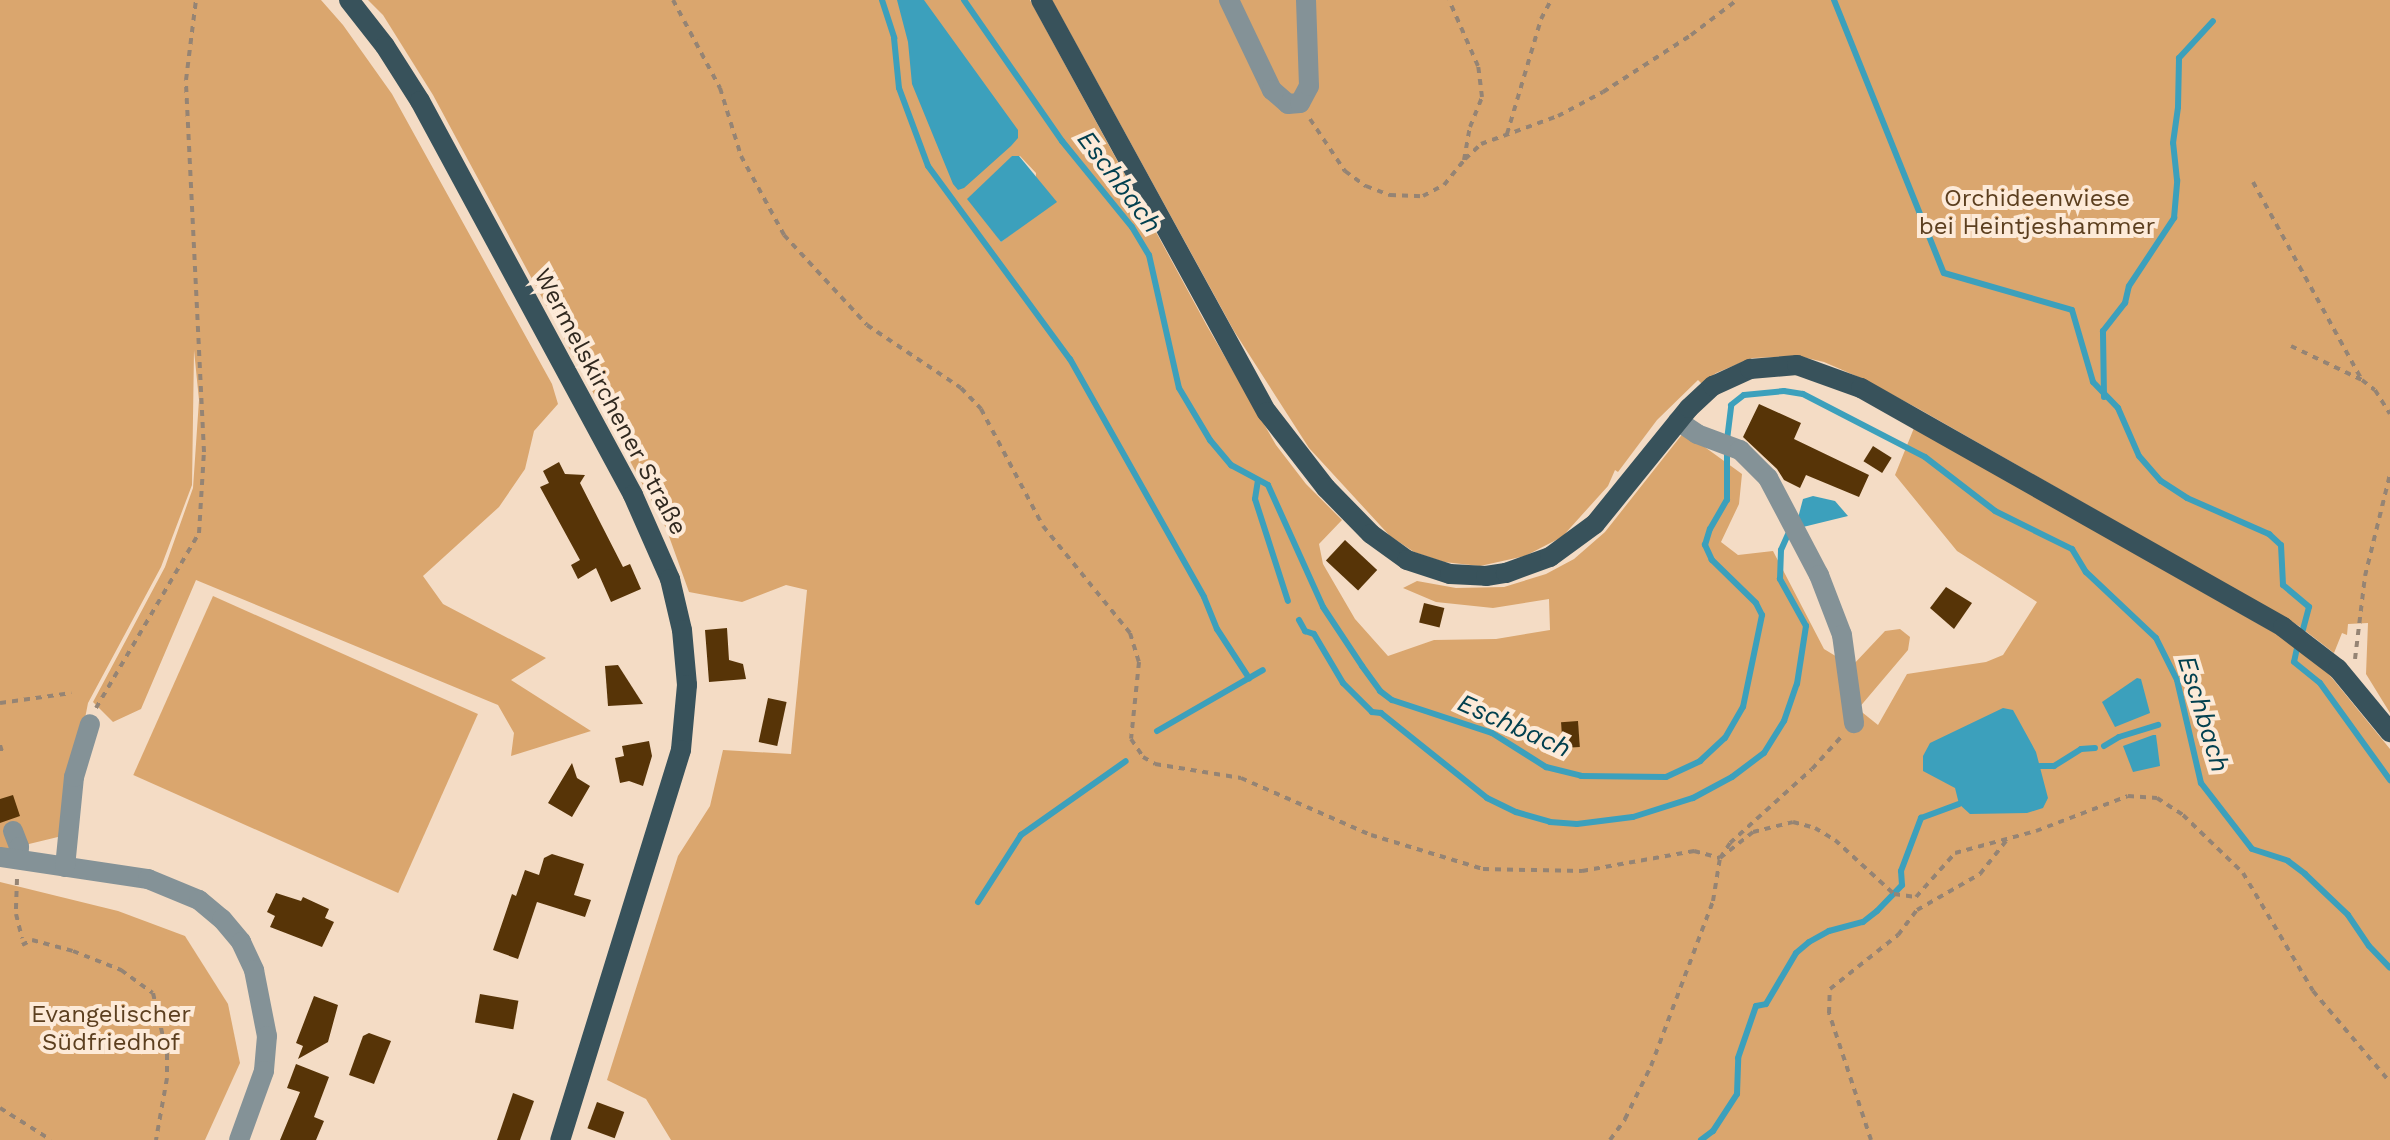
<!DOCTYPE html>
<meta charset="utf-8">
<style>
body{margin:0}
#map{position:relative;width:2390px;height:1140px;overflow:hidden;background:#f4dcc5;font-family:"Work Sans",sans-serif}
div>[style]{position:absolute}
.green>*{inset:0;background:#daa66e;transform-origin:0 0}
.water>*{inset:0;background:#3ca0bc}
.stream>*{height:6px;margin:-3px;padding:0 3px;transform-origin:3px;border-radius:3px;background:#3ca0bc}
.building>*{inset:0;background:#573407;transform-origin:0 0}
.path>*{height:4px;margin-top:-2px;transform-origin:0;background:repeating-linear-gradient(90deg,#958474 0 6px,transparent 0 12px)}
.minor>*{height:20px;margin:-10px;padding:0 10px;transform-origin:10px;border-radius:10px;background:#849297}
.major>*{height:20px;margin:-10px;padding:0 10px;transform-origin:10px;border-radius:10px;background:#38525b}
span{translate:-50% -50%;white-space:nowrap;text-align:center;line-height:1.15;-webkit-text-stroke:8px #fdead8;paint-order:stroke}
.park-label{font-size:24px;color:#5c3f1f}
.street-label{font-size:24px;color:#30281f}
.water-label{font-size:26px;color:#02404f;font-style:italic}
</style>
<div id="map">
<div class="green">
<i style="clip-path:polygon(0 0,321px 0,343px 25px,392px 94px,552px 384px,558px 404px,534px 431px,525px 469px,499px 507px,423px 576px,443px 604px,546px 658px,511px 680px,591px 731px,511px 756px,514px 733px,498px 705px,196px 580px,141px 709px,113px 722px,93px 702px,165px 567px,193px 488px,199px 400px,194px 350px,192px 485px,161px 567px,88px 703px,62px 836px,0 851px)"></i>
<i style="clip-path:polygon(evenodd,368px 0,1030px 0,1207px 326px,1276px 445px,1306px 484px,1342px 520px,1319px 544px,1323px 564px,1355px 619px,1388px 656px,1434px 640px,1496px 639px,1550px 630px,1549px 599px,1493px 608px,1436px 602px,1403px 588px,1417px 581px,1456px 588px,1504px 587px,1546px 574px,1574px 559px,1605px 532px,1684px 432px,1742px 474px,1739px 504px,1721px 542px,1738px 555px,1773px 551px,1824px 649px,1852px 666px,1885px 631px,1900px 629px,1910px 637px,1908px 650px,1858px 709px,1878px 725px,1907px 674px,1986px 662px,2003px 655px,2037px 602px,1957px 551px,1895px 475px,1914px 428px,2287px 640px,2323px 667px,2390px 749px,2390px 1140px,671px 1140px,646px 1099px,607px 1080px,678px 856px,710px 806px,723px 750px,791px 754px,807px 590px,786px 585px,742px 602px,689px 592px,666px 528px,433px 95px,383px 15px,368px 0,1012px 156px,1020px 156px,1036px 173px,1034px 216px,1001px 242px,993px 230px,1012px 156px)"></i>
<i style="clip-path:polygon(1052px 0,2390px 0,2390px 713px,2366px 674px,2368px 623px,2348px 624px,2347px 635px,2342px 633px,2334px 653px,2299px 626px,1919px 409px,1863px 379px,1824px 362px,1798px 356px,1752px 358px,1716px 373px,1702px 384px,1698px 380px,1657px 420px,1618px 472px,1615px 470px,1608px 486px,1562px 537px,1525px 556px,1480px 566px,1444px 562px,1414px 552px,1390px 536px,1309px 448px,1234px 331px)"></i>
<i style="left:213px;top:596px;width:290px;height:196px;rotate:24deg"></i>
<i style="clip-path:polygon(0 882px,118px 911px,185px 936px,228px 1004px,240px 1063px,205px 1140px,0 1140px)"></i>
</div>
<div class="water">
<i style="clip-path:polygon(897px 0,924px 0,1018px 130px,1018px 138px,1011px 146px,964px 188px,958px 190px,953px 184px,912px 84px,908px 42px)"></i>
<i style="clip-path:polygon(1012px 156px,1019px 156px,1057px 202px,1001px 242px,967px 199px)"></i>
<i style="clip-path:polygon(1813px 496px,1835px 501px,1848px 516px,1803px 527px,1798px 518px,1803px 499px)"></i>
<i style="clip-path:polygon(2137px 678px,2141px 679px,2150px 713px,2115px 727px,2102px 702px)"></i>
<i style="clip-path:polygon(2003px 708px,2013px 710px,2036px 752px,2048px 798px,2043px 808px,2027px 813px,1970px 814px,1959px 804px,1955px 788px,1923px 771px,1923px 756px,1930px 743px)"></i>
<i style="clip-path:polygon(2153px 735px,2156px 735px,2160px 766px,2133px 772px,2123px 746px)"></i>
</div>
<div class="stream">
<i style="left:882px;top:0;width:40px;rotate:72deg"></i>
<i style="left:894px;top:38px;width:50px;rotate:84.3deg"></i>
<i style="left:899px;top:88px;width:83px;rotate:69.6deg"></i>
<i style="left:928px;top:166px;width:240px;rotate:53.7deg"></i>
<i style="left:1070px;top:359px;width:273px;rotate:60.6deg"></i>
<i style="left:1204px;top:597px;width:35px;rotate:68deg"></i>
<i style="left:1217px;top:629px;width:59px;rotate:56.9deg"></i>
<i style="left:964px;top:0;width:172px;rotate:55.2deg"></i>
<i style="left:1062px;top:141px;width:111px;rotate:50.9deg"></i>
<i style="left:1132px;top:227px;width:33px;rotate:59deg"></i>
<i style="left:1149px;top:255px;width:136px;rotate:77.3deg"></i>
<i style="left:1179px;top:388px;width:61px;rotate:59.2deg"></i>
<i style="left:1210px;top:440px;width:33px;rotate:50deg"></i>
<i style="left:1231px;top:465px;width:42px;rotate:28.4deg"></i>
<i style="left:1268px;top:485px;width:134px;rotate:65.7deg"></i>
<i style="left:1323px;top:607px;width:71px;rotate:56.5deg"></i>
<i style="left:1362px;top:666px;width:31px;rotate:54deg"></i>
<i style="left:1380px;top:691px;width:15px;rotate:37deg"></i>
<i style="left:1392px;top:700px;width:105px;rotate:18.3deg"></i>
<i style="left:1492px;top:733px;width:64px;rotate:32.2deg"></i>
<i style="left:1546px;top:767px;width:36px;rotate:14deg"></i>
<i style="left:1581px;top:776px;width:85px;rotate:0.7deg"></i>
<i style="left:1666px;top:777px;width:38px;rotate:-25deg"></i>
<i style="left:1700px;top:761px;width:34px;rotate:-43deg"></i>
<i style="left:1725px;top:738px;width:36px;rotate:-60deg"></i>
<i style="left:1743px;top:707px;width:94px;rotate:-78.3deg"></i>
<i style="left:1762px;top:615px;width:13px;rotate:-117deg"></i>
<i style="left:1756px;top:603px;width:62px;rotate:-135.7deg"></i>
<i style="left:1712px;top:560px;width:17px;rotate:-115deg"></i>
<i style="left:1705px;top:545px;width:17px;rotate:-73deg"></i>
<i style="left:1710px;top:529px;width:34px;rotate:-60deg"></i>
<i style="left:1727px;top:500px;width:49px;rotate:-90deg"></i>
<i style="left:1834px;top:0;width:294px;rotate:68.1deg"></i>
<i style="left:1944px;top:273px;width:133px;rotate:16.1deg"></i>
<i style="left:2072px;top:310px;width:75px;rotate:73.7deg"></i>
<i style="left:2093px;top:382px;width:36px;rotate:46deg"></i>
<i style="left:2118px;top:408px;width:52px;rotate:66.4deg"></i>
<i style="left:2139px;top:456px;width:33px;rotate:49deg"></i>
<i style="left:2161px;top:481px;width:31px;rotate:33deg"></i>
<i style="left:2187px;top:498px;width:90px;rotate:23.7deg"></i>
<i style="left:2269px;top:534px;width:16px;rotate:43deg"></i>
<i style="left:2281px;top:545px;width:40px;rotate:87.1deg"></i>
<i style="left:2283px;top:585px;width:34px;rotate:40deg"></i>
<i style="left:2309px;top:607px;width:24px;rotate:105deg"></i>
<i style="left:2104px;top:397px;width:66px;rotate:-90.9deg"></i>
<i style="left:2103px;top:331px;width:36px;rotate:-52deg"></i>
<i style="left:2125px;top:303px;width:17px;rotate:-77deg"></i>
<i style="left:2129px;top:286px;width:82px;rotate:-56.5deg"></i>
<i style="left:2174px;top:218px;width:38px;rotate:-85deg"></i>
<i style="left:2177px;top:180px;width:37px;rotate:-96deg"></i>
<i style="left:2173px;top:143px;width:36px;rotate:-82deg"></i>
<i style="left:2178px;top:107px;width:49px;rotate:-88.8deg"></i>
<i style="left:2179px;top:58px;width:50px;rotate:-47.4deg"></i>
<i style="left:1727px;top:440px;width:35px;rotate:-83deg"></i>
<i style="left:1731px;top:405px;width:16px;rotate:-38deg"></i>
<i style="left:1744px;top:395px;width:40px;rotate:-5.7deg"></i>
<i style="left:1784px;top:391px;width:19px;rotate:9deg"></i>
<i style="left:1803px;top:394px;width:137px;rotate:27.3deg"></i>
<i style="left:1925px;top:457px;width:88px;rotate:37.6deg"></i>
<i style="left:1995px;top:511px;width:86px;rotate:26.3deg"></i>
<i style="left:2072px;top:549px;width:27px;rotate:59deg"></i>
<i style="left:2086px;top:572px;width:96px;rotate:43.3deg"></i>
<i style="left:2156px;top:638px;width:47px;rotate:63.4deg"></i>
<i style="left:2177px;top:680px;width:106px;rotate:76.9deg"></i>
<i style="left:2201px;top:783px;width:83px;rotate:52.3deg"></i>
<i style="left:2252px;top:849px;width:38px;rotate:18deg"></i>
<i style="left:2288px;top:861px;width:21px;rotate:37deg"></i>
<i style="left:2305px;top:874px;width:59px;rotate:43.6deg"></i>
<i style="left:2348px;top:915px;width:37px;rotate:56deg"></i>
<i style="left:2369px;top:946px;width:30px;rotate:46deg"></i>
<i style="left:1258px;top:480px;width:19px;rotate:99deg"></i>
<i style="left:1255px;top:499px;width:107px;rotate:72.1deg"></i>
<i style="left:1299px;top:620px;width:13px;rotate:61deg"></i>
<i style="left:1305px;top:631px;width:9px;rotate:18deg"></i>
<i style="left:1314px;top:634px;width:57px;rotate:59.4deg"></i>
<i style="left:1343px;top:683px;width:41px;rotate:45deg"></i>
<i style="left:1372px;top:712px;width:9px;rotate:6deg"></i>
<i style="left:1381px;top:713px;width:136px;rotate:38.7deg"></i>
<i style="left:1487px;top:798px;width:32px;rotate:26deg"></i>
<i style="left:1516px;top:812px;width:35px;rotate:16deg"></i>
<i style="left:1550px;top:822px;width:27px;rotate:4deg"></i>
<i style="left:1577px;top:824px;width:56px;rotate:-7.1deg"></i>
<i style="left:1633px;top:817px;width:63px;rotate:-17.6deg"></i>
<i style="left:1693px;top:798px;width:44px;rotate:-28.3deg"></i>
<i style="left:1732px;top:777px;width:40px;rotate:-37deg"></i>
<i style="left:1764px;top:753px;width:38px;rotate:-58deg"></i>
<i style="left:1784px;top:721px;width:39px;rotate:-71deg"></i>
<i style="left:1797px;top:684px;width:59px;rotate:-81.2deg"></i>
<i style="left:1806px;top:626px;width:54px;rotate:-119deg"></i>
<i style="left:1780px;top:579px;width:29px;rotate:-88deg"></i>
<i style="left:1781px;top:550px;width:17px;rotate:-66deg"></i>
<i style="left:2297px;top:648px;width:14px;rotate:102deg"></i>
<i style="left:2294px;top:662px;width:33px;rotate:39deg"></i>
<i style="left:2320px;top:683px;width:120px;rotate:54.2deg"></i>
<i style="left:1157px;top:731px;width:122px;rotate:-29.9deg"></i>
<i style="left:2104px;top:746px;width:17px;rotate:-31deg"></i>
<i style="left:2119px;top:737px;width:41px;rotate:-17.1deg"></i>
<i style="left:2040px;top:766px;width:14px"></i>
<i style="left:2054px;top:766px;width:32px;rotate:-32deg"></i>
<i style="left:2081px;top:749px;width:14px;rotate:-4deg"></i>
<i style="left:978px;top:902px;width:80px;rotate:-57.3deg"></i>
<i style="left:1021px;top:835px;width:128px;rotate:-35.2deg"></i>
<i style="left:1701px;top:1140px;width:15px;rotate:-37deg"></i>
<i style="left:1713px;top:1131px;width:44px;rotate:-57deg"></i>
<i style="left:1737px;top:1094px;width:36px;rotate:-88deg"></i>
<i style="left:1738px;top:1058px;width:55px;rotate:-70.9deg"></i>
<i style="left:1756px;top:1006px;width:10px;rotate:-11deg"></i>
<i style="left:1766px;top:1004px;width:59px;rotate:-59.5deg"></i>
<i style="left:1796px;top:953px;width:17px;rotate:-40deg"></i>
<i style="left:1809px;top:942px;width:23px;rotate:-29deg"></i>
<i style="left:1829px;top:931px;width:35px;rotate:-15deg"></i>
<i style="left:1863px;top:922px;width:18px;rotate:-38deg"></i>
<i style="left:1877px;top:911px;width:36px;rotate:-46deg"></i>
<i style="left:1902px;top:885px;width:14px;rotate:-94deg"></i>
<i style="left:1901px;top:871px;width:57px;rotate:-69.3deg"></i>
<i style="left:1921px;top:818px;width:40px;rotate:-20.2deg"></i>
</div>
<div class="building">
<i style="clip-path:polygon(1759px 404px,1801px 423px,1794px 439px,1869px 475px,1859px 497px,1806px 475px,1800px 488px,1784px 480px,1777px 469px,1743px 437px)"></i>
<i style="left:1873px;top:446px;width:22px;height:18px;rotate:32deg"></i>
<i style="clip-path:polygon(559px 462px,565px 474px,585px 475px,580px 483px,623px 567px,630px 564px,641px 589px,611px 602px,596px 568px,578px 579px,571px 565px,580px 560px,540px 487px,549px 483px,543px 471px)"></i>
<i style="left:1345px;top:540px;width:44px;height:28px;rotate:43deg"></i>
<i style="clip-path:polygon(1946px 587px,1972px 603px,1954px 629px,1930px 608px)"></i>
<i style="left:1424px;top:603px;width:21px;height:20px;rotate:14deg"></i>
<i style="clip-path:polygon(727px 628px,729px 660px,743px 664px,746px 679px,709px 682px,705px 630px)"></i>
<i style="clip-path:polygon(618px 665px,643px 704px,608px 706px,605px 666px)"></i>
<i style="left:768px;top:698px;width:19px;height:45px;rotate:12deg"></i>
<i style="left:1578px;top:721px;width:26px;height:17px;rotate:86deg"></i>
<i style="clip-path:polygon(649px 741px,652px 756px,643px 786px,629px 781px,620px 783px,615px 758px,624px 756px,622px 746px)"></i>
<i style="clip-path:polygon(572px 763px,577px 778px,590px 786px,572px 817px,548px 803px)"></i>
<i style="clip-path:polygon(13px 795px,20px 816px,0 823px,0 799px)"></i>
<i style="clip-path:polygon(552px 854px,584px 864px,574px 895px,591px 900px,585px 917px,537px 902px,518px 959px,493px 950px,512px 894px,516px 896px,525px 870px,539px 875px,544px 858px)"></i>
<i style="clip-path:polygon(276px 893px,301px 901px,303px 897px,329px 909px,325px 918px,334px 922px,322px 947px,270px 927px,275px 916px,267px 912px)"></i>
<i style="left:480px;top:994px;width:39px;height:29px;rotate:10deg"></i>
<i style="clip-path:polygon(314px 996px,338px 1005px,328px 1042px,298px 1059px,303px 1046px,296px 1043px)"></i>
<i style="clip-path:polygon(369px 1033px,391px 1041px,374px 1084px,349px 1075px,363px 1036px)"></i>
<i style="clip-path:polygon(296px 1064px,329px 1077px,314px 1117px,324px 1121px,316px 1140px,280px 1140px,300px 1092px,287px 1088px)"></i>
<i style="clip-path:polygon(513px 1093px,534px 1101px,520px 1140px,497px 1140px)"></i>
<i style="left:597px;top:1102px;width:29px;height:28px;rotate:20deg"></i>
</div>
<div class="path">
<i style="left:673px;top:0;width:100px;rotate:61.9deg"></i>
<i style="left:720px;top:88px;width:71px;rotate:72.8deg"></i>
<i style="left:741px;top:156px;width:90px;rotate:61.4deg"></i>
<i style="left:784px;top:235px;width:122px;rotate:47.3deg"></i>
<i style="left:867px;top:325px;width:113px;rotate:33.8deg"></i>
<i style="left:961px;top:388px;width:29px;rotate:46deg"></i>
<i style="left:981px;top:409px;width:132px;rotate:62.1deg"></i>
<i style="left:1043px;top:526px;width:138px;rotate:50.9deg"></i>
<i style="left:1130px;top:633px;width:30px;rotate:73deg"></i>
<i style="left:1139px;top:662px;width:77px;rotate:95.9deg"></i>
<i style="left:1131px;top:739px;width:22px;rotate:56deg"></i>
<i style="left:1143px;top:757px;width:14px;rotate:30deg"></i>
<i style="left:1155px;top:764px;width:87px;rotate:9.2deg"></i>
<i style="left:1241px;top:778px;width:142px;rotate:23.7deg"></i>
<i style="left:1371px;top:835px;width:117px;rotate:16.9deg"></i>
<i style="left:1483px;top:869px;width:99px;rotate:1.2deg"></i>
<i style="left:1582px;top:871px;width:114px;rotate:-10.1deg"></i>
<i style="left:1694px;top:851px;width:27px;rotate:15deg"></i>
<i style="left:1310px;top:119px;width:63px;rotate:56.1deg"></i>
<i style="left:1345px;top:171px;width:26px;rotate:36deg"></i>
<i style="left:1366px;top:186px;width:26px;rotate:21deg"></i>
<i style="left:1390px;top:195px;width:33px;rotate:2deg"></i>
<i style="left:1423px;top:196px;width:24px;rotate:-28deg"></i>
<i style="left:1444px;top:185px;width:32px;rotate:-51deg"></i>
<i style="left:1464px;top:160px;width:34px;rotate:-80deg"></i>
<i style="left:1470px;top:127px;width:32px;rotate:-68deg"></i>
<i style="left:1482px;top:97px;width:31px;rotate:-97deg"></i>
<i style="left:1478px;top:66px;width:72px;rotate:-113.7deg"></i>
<i style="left:1507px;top:134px;width:120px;rotate:-73.5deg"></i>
<i style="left:1541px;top:19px;width:21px;rotate:-62deg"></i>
<i style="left:1465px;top:159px;width:22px;rotate:-43deg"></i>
<i style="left:1481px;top:144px;width:82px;rotate:-20deg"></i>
<i style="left:1558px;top:116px;width:51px;rotate:-28.1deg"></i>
<i style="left:1603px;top:92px;width:105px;rotate:-32.9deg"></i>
<i style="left:1691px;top:35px;width:58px;rotate:-37.3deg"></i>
<i style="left:2253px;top:182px;width:226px;rotate:61.2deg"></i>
<i style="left:2291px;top:346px;width:79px;rotate:25.6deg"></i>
<i style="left:2362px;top:380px;width:16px;rotate:38deg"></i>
<i style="left:2375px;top:390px;width:28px;rotate:58deg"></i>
<i style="left:2355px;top:659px;width:84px;rotate:-83.1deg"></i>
<i style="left:2365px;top:576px;width:105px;rotate:-76.2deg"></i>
<i style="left:0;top:703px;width:72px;rotate:-8deg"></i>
<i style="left:96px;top:708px;width:203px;rotate:-59.5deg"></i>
<i style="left:199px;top:533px;width:81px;rotate:-86.5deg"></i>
<i style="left:204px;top:452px;width:372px;rotate:-92.8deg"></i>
<i style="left:186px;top:80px;width:81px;rotate:-82.9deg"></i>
<i style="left:0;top:745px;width:10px;rotate:73deg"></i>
<i style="left:1720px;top:858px;width:42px;rotate:-38.2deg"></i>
<i style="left:1753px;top:832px;width:41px;rotate:-14deg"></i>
<i style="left:1793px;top:822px;width:23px;rotate:15deg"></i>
<i style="left:1815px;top:828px;width:23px;rotate:31deg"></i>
<i style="left:1835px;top:840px;width:80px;rotate:42.5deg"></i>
<i style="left:1894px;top:894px;width:22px;rotate:8deg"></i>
<i style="left:1916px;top:897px;width:59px;rotate:-48.4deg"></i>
<i style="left:1955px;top:853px;width:84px;rotate:-15.2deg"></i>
<i style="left:2036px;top:831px;width:98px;rotate:-20.8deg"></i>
<i style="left:2128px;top:796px;width:29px;rotate:4deg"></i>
<i style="left:2157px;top:798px;width:31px;rotate:33deg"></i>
<i style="left:2183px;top:815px;width:83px;rotate:44deg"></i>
<i style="left:2243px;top:873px;width:137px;rotate:59.3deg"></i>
<i style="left:2313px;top:991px;width:119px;rotate:49.8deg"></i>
<i style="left:17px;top:879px;width:35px;rotate:92deg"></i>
<i style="left:16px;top:914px;width:25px;rotate:76deg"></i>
<i style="left:22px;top:945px;width:11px;rotate:-27deg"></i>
<i style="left:32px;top:940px;width:42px;rotate:15deg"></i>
<i style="left:73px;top:951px;width:52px;rotate:21.6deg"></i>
<i style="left:121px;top:970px;width:39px;rotate:36deg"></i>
<i style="left:153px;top:993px;width:63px;rotate:77.1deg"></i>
<i style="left:167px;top:1054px;width:24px;rotate:90deg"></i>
<i style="left:167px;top:1078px;width:63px;rotate:100.1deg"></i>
<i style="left:0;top:1108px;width:60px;rotate:32.1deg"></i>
<i style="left:1610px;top:1140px;width:26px;rotate:-54deg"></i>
<i style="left:1625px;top:1119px;width:59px;rotate:-63.9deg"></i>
<i style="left:1651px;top:1066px;width:176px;rotate:-69.4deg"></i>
<i style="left:1713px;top:901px;width:44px;rotate:-80.8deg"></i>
<i style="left:1720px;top:858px;width:18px;rotate:-56deg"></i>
<i style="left:1730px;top:843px;width:110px;rotate:-42.1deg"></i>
<i style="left:1812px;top:769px;width:45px;rotate:-47.7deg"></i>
<i style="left:1871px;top:1140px;width:134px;rotate:-108.3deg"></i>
<i style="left:1829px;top:1013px;width:24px;rotate:-88deg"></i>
<i style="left:1830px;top:989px;width:87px;rotate:-38.5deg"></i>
<i style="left:1898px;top:935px;width:31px;rotate:-53deg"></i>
<i style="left:1917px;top:910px;width:73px;rotate:-29.7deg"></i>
<i style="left:1980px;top:874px;width:42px;rotate:-51.8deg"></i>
</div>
<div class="minor">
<i style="left:1229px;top:0;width:100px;rotate:64.5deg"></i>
<i style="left:1272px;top:90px;width:21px;rotate:41deg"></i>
<i style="left:1288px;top:104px;width:12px;rotate:-5deg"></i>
<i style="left:1300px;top:103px;width:19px;rotate:-62deg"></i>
<i style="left:1309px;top:86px;width:86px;rotate:-92deg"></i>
<i style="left:1678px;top:421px;width:23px;rotate:34deg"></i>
<i style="left:1697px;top:434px;width:46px;rotate:20.4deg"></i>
<i style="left:1740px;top:450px;width:40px;rotate:45deg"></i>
<i style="left:1768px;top:478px;width:110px;rotate:62.3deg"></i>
<i style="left:1819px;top:575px;width:64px;rotate:69deg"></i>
<i style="left:1842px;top:635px;width:89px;rotate:82.2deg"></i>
<i style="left:13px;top:831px;width:17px;rotate:69deg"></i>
<i style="left:19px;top:847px;width:12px;rotate:95deg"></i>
<i style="left:0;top:857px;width:150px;rotate:8.5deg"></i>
<i style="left:148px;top:879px;width:55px;rotate:22.4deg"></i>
<i style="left:199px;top:900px;width:30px;rotate:40deg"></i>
<i style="left:222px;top:919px;width:30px;rotate:50deg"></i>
<i style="left:241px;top:942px;width:31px;rotate:65deg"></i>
<i style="left:254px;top:970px;width:67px;rotate:78.9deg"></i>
<i style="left:267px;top:1036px;width:35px;rotate:95deg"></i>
<i style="left:264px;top:1071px;width:73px;rotate:109.9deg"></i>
<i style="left:65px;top:867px;width:90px;rotate:-84.3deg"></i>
<i style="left:74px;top:777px;width:55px;rotate:-73.2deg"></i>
</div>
<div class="major">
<i style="left:349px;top:0;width:58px;rotate:52deg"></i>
<i style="left:385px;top:46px;width:65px;rotate:57.5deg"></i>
<i style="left:420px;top:101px;width:448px;rotate:61.6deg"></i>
<i style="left:633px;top:495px;width:92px;rotate:66.2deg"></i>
<i style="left:670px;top:579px;width:52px;rotate:76.8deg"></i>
<i style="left:682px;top:630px;width:55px;rotate:84.8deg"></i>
<i style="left:687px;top:685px;width:65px;rotate:95.3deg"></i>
<i style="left:681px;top:750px;width:408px;rotate:107.2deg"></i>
<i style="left:1041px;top:0;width:470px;rotate:61.3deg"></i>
<i style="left:1267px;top:412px;width:96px;rotate:52.2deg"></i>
<i style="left:1326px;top:488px;width:64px;rotate:45.6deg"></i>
<i style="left:1371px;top:534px;width:44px;rotate:35.8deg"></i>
<i style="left:1407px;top:560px;width:45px;rotate:18deg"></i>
<i style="left:1450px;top:574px;width:36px;rotate:3deg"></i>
<i style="left:1486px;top:576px;width:20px;rotate:-9deg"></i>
<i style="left:1506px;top:573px;width:47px;rotate:-20deg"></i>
<i style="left:1550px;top:557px;width:56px;rotate:-36.3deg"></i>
<i style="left:1595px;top:524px;width:149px;rotate:-51deg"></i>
<i style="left:1689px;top:408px;width:33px;rotate:-43deg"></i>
<i style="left:1713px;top:386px;width:41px;rotate:-24.7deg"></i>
<i style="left:1750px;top:369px;width:47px;rotate:-4.9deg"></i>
<i style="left:1797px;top:365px;width:68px;rotate:19.8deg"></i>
<i style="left:1861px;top:388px;width:485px;rotate:29.5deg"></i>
<i style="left:2283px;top:627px;width:69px;rotate:37.4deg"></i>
<i style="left:2338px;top:669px;width:82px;rotate:50.5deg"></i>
</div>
<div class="park-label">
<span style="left:2037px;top:213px">Orchideenwiese<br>bei Heintjeshammer</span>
<span style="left:111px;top:1029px">Evangelischer<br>Südfriedhof</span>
</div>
<div class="street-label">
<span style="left:610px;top:402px;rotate:62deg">Wermelskirchener Straße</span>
</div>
<div class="water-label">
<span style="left:1119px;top:182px;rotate:53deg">Eschbach</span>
<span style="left:2203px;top:714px;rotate:73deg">Eschbach</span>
<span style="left:1514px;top:726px;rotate:24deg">Eschbach</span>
</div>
</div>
